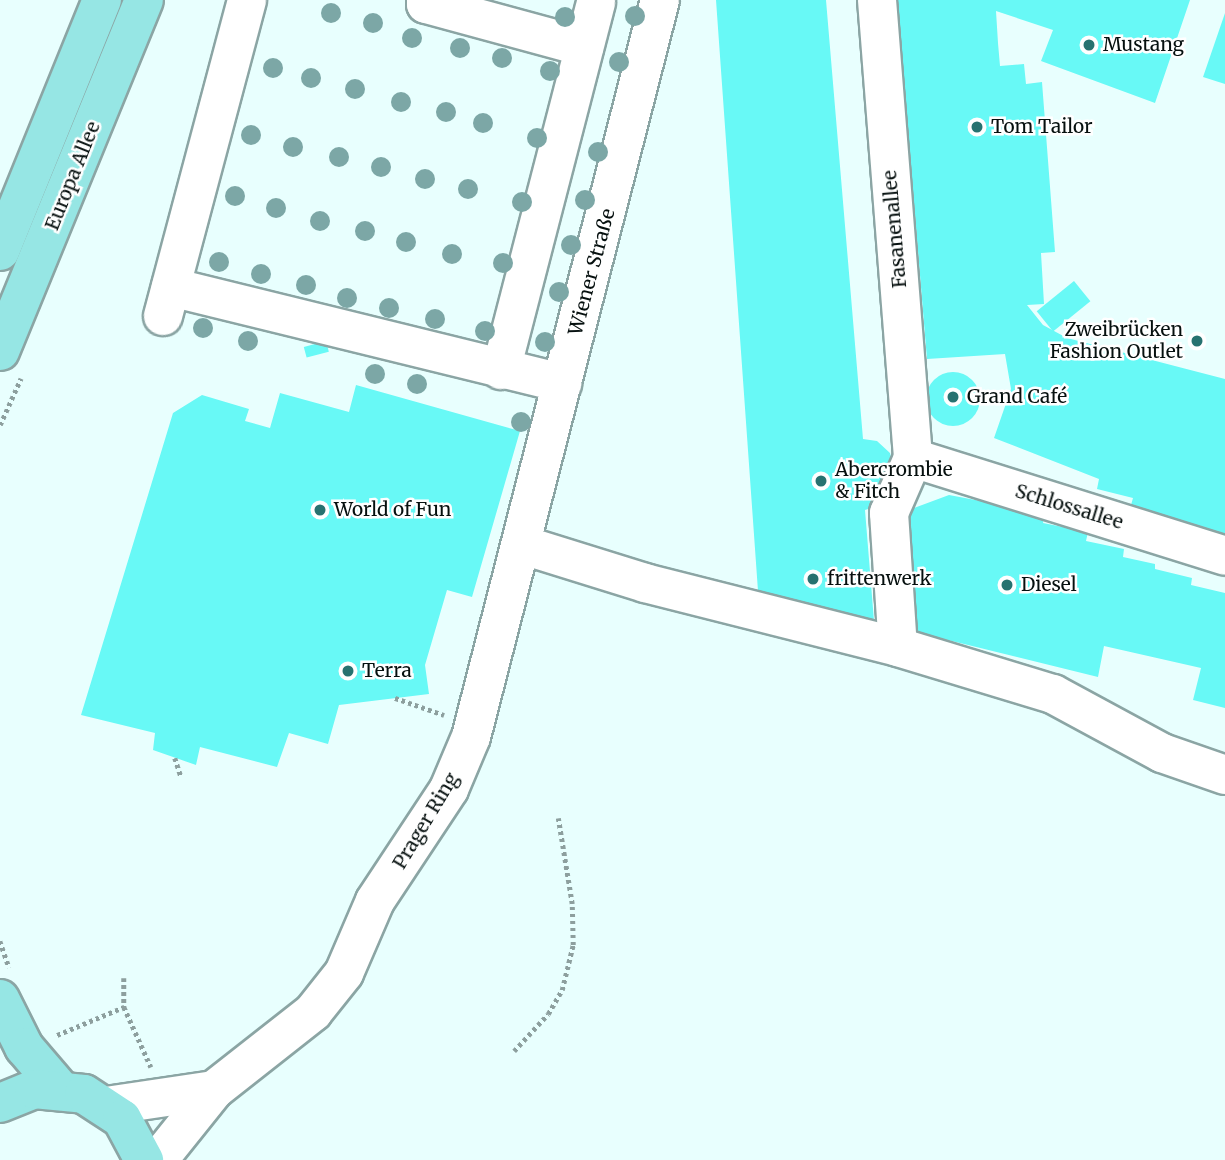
<!DOCTYPE html>
<meta charset="utf-8">
<style>
body{margin:0}
#map{position:relative;width:1225px;height:1160px;overflow:hidden;background:#e8fffe;font-family:Merriweather,serif}
div>[style]{position:absolute}
.building>*{inset:0;background:#68f9f6;transform-origin:0 0}
.round{border-radius:50%}
.path>*{height:4.5px;margin-top:-2.25px;transform-origin:0;background:repeating-linear-gradient(90deg,#8d9f9e 0 3.5px,transparent 0 7px)}
.roads{filter:drop-shadow(2px 0 #8ba5a4) drop-shadow(-2px 0 #8ba5a4) drop-shadow(0 2px #8ba5a4) drop-shadow(0 -2px #8ba5a4)}
.minor>*{height:38px;margin:-19px;padding:0 19px;transform-origin:19px;border-radius:19px;background:#fff}
.major>*{height:38px;margin:-19px;padding:0 19px;transform-origin:19px;border-radius:19px;background:#96e6e4}
.trees>*{width:20px;height:20px;margin:-10px;border-radius:50%;background:#7ca7a6}
.dots>*{width:19px;height:19px;translate:-50% -50%;box-sizing:border-box;border:4px solid #fff;border-radius:50%}
span{translate:-50% -50%;white-space:nowrap;text-align:center;line-height:1.15;-webkit-text-stroke:5px #fff;paint-order:stroke}
.poi-label{font-size:19px;color:#06100f}
.left{translate:0 -50%;text-align:left}
.right{translate:-100% -50%;text-align:right}
.street-label{font-size:19px;color:#06100f}
</style>
<div id="map">
<div class="building">
<i style="clip-path:polygon(716px 0,826px 0,863px 439px,877px 441px,890px 453px,894px 471px,878px 506px,865px 510px,874px 621px,758px 591px)"></i>
<i style="clip-path:polygon(897px 0,1190px 0,1155px 103px,1041px 61px,1053px 30px,996px 11px,998px 43px,1000px 66px,1024px 64px,1026px 84px,1042px 82px,1055px 252px,1041px 253px,1044px 304px,1027px 305px,1043px 325px,1067px 338px,1225px 379px,1225px 541px,1200px 536px,1202px 528px,1131px 505px,1133px 498px,1097px 489px,1099px 479px,994px 438px,1011px 389px,1005px 354px,927px 359px)"></i>
<i style="clip-path:polygon(1225px 13px,1225px 84px,1203px 77px)"></i>
<i style="left:1074px;top:281px;width:26px;height:48px;rotate:51deg"></i>
<i style="left:326px;top:341px;width:11px;height:23px;rotate:75deg"></i>
<i class="round" style="left:926px;top:372px;width:54px;height:54px"></i>
<i style="clip-path:polygon(356px 385px,520px 431px,472px 597px,447px 590px,425px 665px,429px 694px,339px 705px,328px 744px,289px 733px,277px 767px,200px 747px,196px 765px,153px 750px,155px 733px,81px 715px,173px 413px,202px 395px,249px 409px,245px 421px,270px 428px,280px 393px,349px 412px)"></i>
<i style="clip-path:polygon(949px 495px,1045px 513px,1043px 523px,1088px 532px,1086px 541px,1124px 549px,1123px 557px,1155px 564px,1155px 569px,1192px 578px,1191px 585px,1225px 593px,1225px 708px,1193px 700px,1201px 668px,1104px 646px,1098px 677px,907px 630px,902px 522px,914px 508px)"></i>
</div>
<div class="path">
<i style="left:0;top:425px;width:51px;rotate:-65.9deg"></i>
<i style="left:395px;top:698px;width:52px;rotate:19.1deg"></i>
<i style="left:175px;top:758px;width:20px;rotate:72deg"></i>
<i style="left:0;top:941px;width:28px;rotate:71deg"></i>
<i style="left:124px;top:978px;width:29px;rotate:90deg"></i>
<i style="left:124px;top:1007px;width:66px;rotate:65.8deg"></i>
<i style="left:57px;top:1035px;width:73px;rotate:-22.7deg"></i>
<i style="left:514px;top:1051px;width:50px;rotate:-47.4deg"></i>
<i style="left:548px;top:1014px;width:28px;rotate:-60deg"></i>
<i style="left:562px;top:990px;width:46px;rotate:-76.3deg"></i>
<i style="left:573px;top:945px;width:41px;rotate:-91.4deg"></i>
<i style="left:572px;top:904px;width:87px;rotate:-99.2deg"></i>
</div>
<div class="roads">
<div class="minor">
<i style="left:426px;top:0;width:4px;rotate:90deg"></i>
<i style="left:426px;top:4px;width:164px;rotate:15.2deg"></i>
<i style="left:877px;top:0;width:459px;rotate:85.5deg"></i>
<i style="left:913px;top:458px;width:60px;rotate:113.6deg"></i>
<i style="left:889px;top:513px;width:134px;rotate:86.2deg"></i>
<i style="left:171px;top:287px;width:403px;rotate:13.8deg"></i>
<i style="left:163px;top:316px;width:327px;rotate:-75.1deg"></i>
<i style="left:501px;top:370px;width:380px;rotate:-75.5deg"></i>
<i style="left:913px;top:458px;width:327px;rotate:17.4deg"></i>
<i style="left:523px;top:545px;width:128px;rotate:17.3deg"></i>
<i style="left:645px;top:583px;width:261px;rotate:14.2deg"></i>
<i style="left:898px;top:647px;width:162px;rotate:16.9deg"></i>
<i style="left:1053px;top:694px;width:124px;rotate:28.4deg"></i>
<i style="left:1162px;top:753px;width:67px;rotate:19.2deg"></i>
<i style="left:106px;top:1106px;width:109px;rotate:-8.4deg"></i>
<i style="left:158px;top:1160px;width:90px;rotate:-51.3deg"></i>
<i style="left:214px;top:1090px;width:126px;rotate:-38.2deg"></i>
<i style="left:313px;top:1012px;width:50px;rotate:-51.5deg"></i>
<i style="left:344px;top:973px;width:78px;rotate:-66.7deg"></i>
<i style="left:375px;top:901px;width:134px;rotate:-56.5deg"></i>
<i style="left:449px;top:789px;width:56px;rotate:-67.1deg"></i>
<i style="left:471px;top:737px;width:761px;rotate:-75.62deg"></i>
</div>
<div class="major">
<i style="left:0;top:251px;width:271px;rotate:-67.9deg"></i>
<i style="left:0;top:351px;width:379px;rotate:-67.7deg"></i>
<i style="left:0;top:999px;width:54px;rotate:63.4deg"></i>
<i style="left:24px;top:1047px;width:54px;rotate:49.5deg"></i>
<i style="left:0;top:1103px;width:37px;rotate:-22deg"></i>
<i style="left:34px;top:1089px;width:50px;rotate:5.7deg"></i>
<i style="left:84px;top:1094px;width:45px;rotate:33.3deg"></i>
<i style="left:122px;top:1119px;width:47px;rotate:61.8deg"></i>
</div>
</div>
<div class="trees">
<i style="left:331px;top:13px"></i>
<i style="left:635px;top:16px"></i>
<i style="left:565px;top:17px"></i>
<i style="left:373px;top:23px"></i>
<i style="left:412px;top:38px"></i>
<i style="left:460px;top:48px"></i>
<i style="left:502px;top:58px"></i>
<i style="left:619px;top:62px"></i>
<i style="left:273px;top:68px"></i>
<i style="left:550px;top:71px"></i>
<i style="left:311px;top:78px"></i>
<i style="left:355px;top:89px"></i>
<i style="left:401px;top:102px"></i>
<i style="left:446px;top:112px"></i>
<i style="left:483px;top:123px"></i>
<i style="left:251px;top:135px"></i>
<i style="left:537px;top:138px"></i>
<i style="left:293px;top:147px"></i>
<i style="left:598px;top:152px"></i>
<i style="left:339px;top:157px"></i>
<i style="left:381px;top:167px"></i>
<i style="left:425px;top:179px"></i>
<i style="left:468px;top:189px"></i>
<i style="left:235px;top:196px"></i>
<i style="left:585px;top:200px"></i>
<i style="left:522px;top:202px"></i>
<i style="left:276px;top:208px"></i>
<i style="left:320px;top:221px"></i>
<i style="left:365px;top:231px"></i>
<i style="left:406px;top:242px"></i>
<i style="left:571px;top:245px"></i>
<i style="left:452px;top:254px"></i>
<i style="left:219px;top:262px"></i>
<i style="left:503px;top:263px"></i>
<i style="left:261px;top:274px"></i>
<i style="left:306px;top:285px"></i>
<i style="left:559px;top:292px"></i>
<i style="left:347px;top:298px"></i>
<i style="left:389px;top:308px"></i>
<i style="left:435px;top:319px"></i>
<i style="left:203px;top:328px"></i>
<i style="left:485px;top:331px"></i>
<i style="left:248px;top:341px"></i>
<i style="left:545px;top:342px"></i>
<i style="left:375px;top:374px"></i>
<i style="left:417px;top:384px"></i>
<i style="left:521px;top:422px"></i>
</div>
<div class="dots">
<i style="left:1089px;top:45px;background:#277270"></i>
<i style="left:977px;top:127px;background:#277270"></i>
<i style="left:1197px;top:341px;background:#277270"></i>
<i style="left:953px;top:397px;background:#277270"></i>
<i style="left:821px;top:481px;background:#277270"></i>
<i style="left:320px;top:510px;background:#277270"></i>
<i style="left:813px;top:579px;background:#277270"></i>
<i style="left:1007px;top:585px;background:#277270"></i>
<i style="left:348px;top:671px;background:#277270"></i>
</div>
<div class="poi-label">
<span class="left" style="left:1103px;top:45px">Mustang</span>
<span class="left" style="left:991px;top:127px">Tom Tailor</span>
<span class="right" style="left:1183px;top:341px">Zweibrücken<br>Fashion Outlet</span>
<span class="left" style="left:967px;top:397px">Grand Café</span>
<span class="left" style="left:835px;top:481px">Abercrombie<br>&amp; Fitch</span>
<span class="left" style="left:334px;top:510px">World of Fun</span>
<span class="left" style="left:827px;top:579px">frittenwerk</span>
<span class="left" style="left:1021px;top:585px">Diesel</span>
<span class="left" style="left:362px;top:671px">Terra</span>
</div>
<div class="street-label">
<span style="left:73px;top:176px;rotate:-68deg">Europa Allee</span>
<span style="left:895px;top:229px;rotate:-95deg">Fasanenallee</span>
<span style="left:592px;top:272px;rotate:-75deg">Wiener Straße</span>
<span style="left:1069px;top:507px;rotate:17deg">Schlossallee</span>
<span style="left:426px;top:821px;rotate:-59deg">Prager Ring</span>
</div>
</div>
